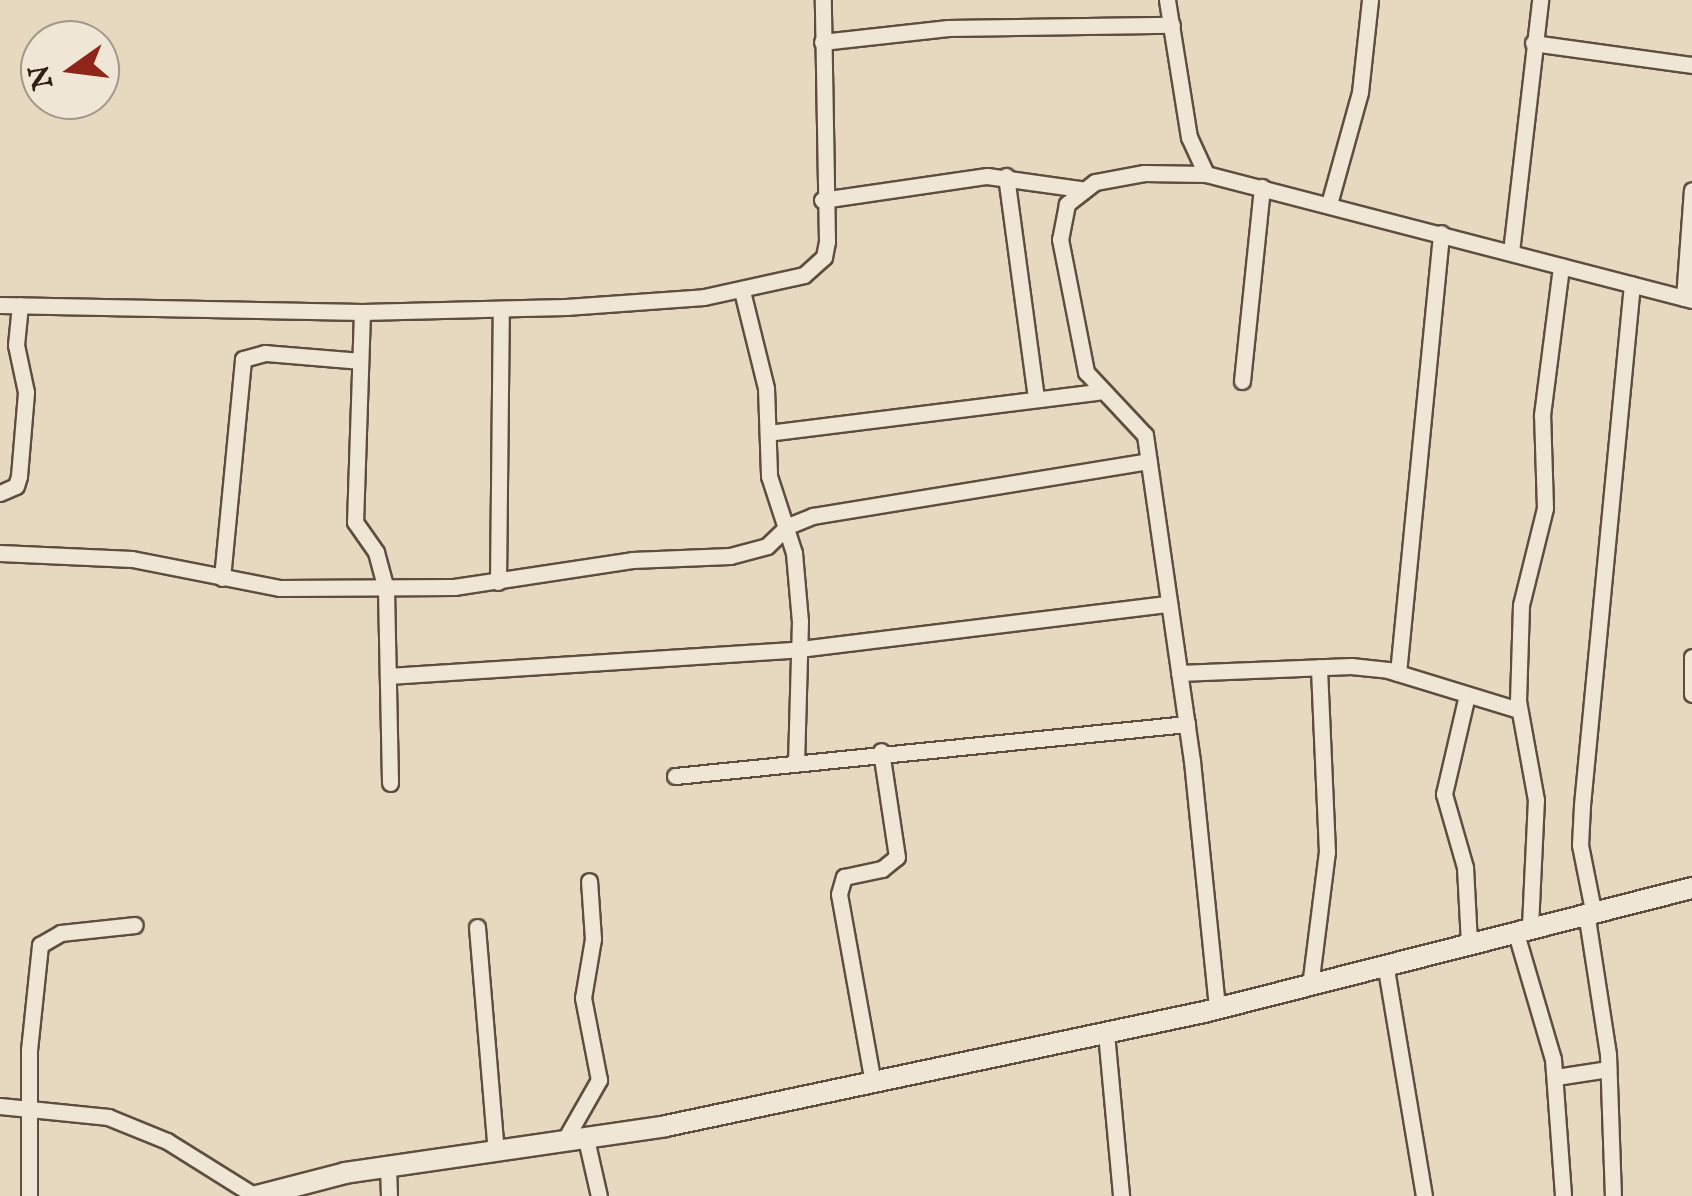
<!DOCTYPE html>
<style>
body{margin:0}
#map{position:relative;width:1692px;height:1196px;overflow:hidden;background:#e6d9c0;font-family:"IM FELL English",serif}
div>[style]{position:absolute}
.roads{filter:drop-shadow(2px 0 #5d4e40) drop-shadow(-2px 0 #5d4e40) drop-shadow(0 2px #5d4e40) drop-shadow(0 -2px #5d4e40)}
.street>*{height:15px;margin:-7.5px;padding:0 7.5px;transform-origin:7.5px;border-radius:7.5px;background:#efe6d6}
.secondary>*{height:20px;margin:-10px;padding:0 10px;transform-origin:10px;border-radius:10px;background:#efe6d6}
span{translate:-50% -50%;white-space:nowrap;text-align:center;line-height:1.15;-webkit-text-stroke:8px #efe6d6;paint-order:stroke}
.north{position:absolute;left:20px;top:20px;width:100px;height:100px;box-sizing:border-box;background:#efe6d6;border:2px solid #a29789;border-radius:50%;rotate:256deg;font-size:28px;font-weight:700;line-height:40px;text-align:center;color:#2f2015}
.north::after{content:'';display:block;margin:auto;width:35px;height:45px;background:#8f2418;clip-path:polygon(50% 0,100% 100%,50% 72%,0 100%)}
</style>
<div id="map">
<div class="roads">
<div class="street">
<i style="left:1167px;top:0;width:139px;rotate:80.9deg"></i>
<i style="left:1189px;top:137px;width:41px;rotate:65.3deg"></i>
<i style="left:1206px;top:174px;width:502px;rotate:14.53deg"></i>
<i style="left:822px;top:42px;width:127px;rotate:-6.3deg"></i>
<i style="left:948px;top:28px;width:224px;rotate:-0.8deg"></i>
<i style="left:1533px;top:43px;width:161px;rotate:7.9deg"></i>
<i style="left:1206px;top:174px;width:62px;rotate:-179.1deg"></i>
<i style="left:1144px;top:173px;width:50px;rotate:169.6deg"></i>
<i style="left:1095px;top:182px;width:36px;rotate:142deg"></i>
<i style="left:1067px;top:204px;width:36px;rotate:101deg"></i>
<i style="left:1060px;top:239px;width:136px;rotate:78.9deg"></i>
<i style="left:1086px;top:372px;width:86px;rotate:46.9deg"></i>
<i style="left:1145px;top:435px;width:329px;rotate:81.8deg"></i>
<i style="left:1192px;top:761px;width:249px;rotate:84.2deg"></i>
<i style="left:1006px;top:176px;width:225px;rotate:82.3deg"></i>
<i style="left:822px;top:200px;width:167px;rotate:-8.3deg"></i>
<i style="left:987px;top:176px;width:95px;rotate:7.9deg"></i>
<i style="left:1329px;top:204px;width:116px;rotate:-74.5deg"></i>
<i style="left:1360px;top:92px;width:93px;rotate:-83.8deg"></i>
<i style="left:1511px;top:252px;width:254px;rotate:-83.4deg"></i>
<i style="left:742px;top:291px;width:100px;rotate:76.1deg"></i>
<i style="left:766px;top:388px;width:88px;rotate:88deg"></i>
<i style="left:769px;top:476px;width:81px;rotate:72deg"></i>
<i style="left:794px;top:553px;width:68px;rotate:85deg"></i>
<i style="left:800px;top:621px;width:139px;rotate:91.6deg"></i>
<i style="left:1684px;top:298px;width:108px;rotate:-85.8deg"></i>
<i style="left:0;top:305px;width:362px;rotate:1.1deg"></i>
<i style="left:362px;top:312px;width:204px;rotate:-1.4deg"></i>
<i style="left:566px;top:307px;width:138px;rotate:-4.1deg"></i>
<i style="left:704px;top:297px;width:102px;rotate:-12.4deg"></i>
<i style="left:804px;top:275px;width:27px;rotate:-42deg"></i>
<i style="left:824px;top:257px;width:16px;rotate:-79deg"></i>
<i style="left:827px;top:241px;width:241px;rotate:-91deg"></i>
<i style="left:362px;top:312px;width:210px;rotate:91.9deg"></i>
<i style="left:355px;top:522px;width:37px;rotate:55deg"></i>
<i style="left:376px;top:552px;width:39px;rotate:75deg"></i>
<i style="left:386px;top:590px;width:193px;rotate:88.8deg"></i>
<i style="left:1242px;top:381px;width:195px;rotate:-84.1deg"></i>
<i style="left:768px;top:433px;width:333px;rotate:-7.1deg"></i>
<i style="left:0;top:493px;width:17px;rotate:-24deg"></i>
<i style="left:16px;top:486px;width:10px;rotate:-73deg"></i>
<i style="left:19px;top:476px;width:84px;rotate:-85.2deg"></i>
<i style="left:26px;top:392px;width:48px;rotate:-102deg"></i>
<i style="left:16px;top:345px;width:40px;rotate:-84.3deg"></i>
<i style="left:0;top:553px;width:132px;rotate:2.6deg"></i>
<i style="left:132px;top:559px;width:151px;rotate:11.1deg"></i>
<i style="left:280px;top:588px;width:174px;rotate:-0.3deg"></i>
<i style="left:454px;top:587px;width:180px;rotate:-8.6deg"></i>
<i style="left:632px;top:560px;width:98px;rotate:-2.3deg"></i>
<i style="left:730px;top:556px;width:38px;rotate:-15deg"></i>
<i style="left:767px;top:546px;width:29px;rotate:-44deg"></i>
<i style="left:788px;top:526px;width:27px;rotate:-22deg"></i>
<i style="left:813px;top:516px;width:340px;rotate:-9.3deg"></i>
<i style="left:222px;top:578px;width:220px;rotate:-84.5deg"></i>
<i style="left:243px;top:359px;width:23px;rotate:-15deg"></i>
<i style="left:265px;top:353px;width:95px;rotate:4.8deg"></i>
<i style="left:498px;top:582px;width:273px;rotate:-89.4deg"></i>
<i style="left:1692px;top:657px;width:37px;rotate:90deg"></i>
<i style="left:1179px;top:673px;width:172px;rotate:-2.3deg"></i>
<i style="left:1351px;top:666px;width:37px;rotate:6deg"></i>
<i style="left:1388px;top:670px;width:137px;rotate:17deg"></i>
<i style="left:1398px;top:673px;width:442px;rotate:-84.4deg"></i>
<i style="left:388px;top:676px;width:413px;rotate:-3.7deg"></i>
<i style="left:800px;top:649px;width:372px;rotate:-7deg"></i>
<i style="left:1467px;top:695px;width:102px;rotate:103.1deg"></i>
<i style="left:1444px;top:794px;width:76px;rotate:74deg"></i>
<i style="left:1465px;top:867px;width:77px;rotate:87deg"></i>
<i style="left:675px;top:776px;width:515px;rotate:-5.8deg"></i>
<i style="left:1593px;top:910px;width:66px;rotate:-101.3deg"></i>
<i style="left:1580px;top:845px;width:40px;rotate:-87.1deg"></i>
<i style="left:1582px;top:805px;width:523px;rotate:-84.52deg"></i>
<i style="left:1586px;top:912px;width:144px;rotate:81.2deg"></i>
<i style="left:1608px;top:1054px;width:142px;rotate:88deg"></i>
<i style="left:1530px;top:926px;width:126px;rotate:-87.3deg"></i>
<i style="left:1536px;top:800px;width:101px;rotate:-100.3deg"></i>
<i style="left:1518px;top:701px;width:96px;rotate:-88.2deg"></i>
<i style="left:1521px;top:605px;width:100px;rotate:-76.1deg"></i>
<i style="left:1545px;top:508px;width:93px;rotate:-91.8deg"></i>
<i style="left:1542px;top:415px;width:150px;rotate:-82.7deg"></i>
<i style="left:477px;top:927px;width:226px;rotate:85.2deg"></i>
<i style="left:1515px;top:930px;width:134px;rotate:73.6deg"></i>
<i style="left:1553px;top:1059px;width:137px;rotate:85.8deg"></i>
<i style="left:1386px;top:969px;width:230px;rotate:80.5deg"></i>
<i style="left:1310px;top:986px;width:135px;rotate:-82.8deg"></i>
<i style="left:1327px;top:852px;width:185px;rotate:-92.5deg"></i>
<i style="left:1106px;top:1033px;width:164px;rotate:84.7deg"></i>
<i style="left:1556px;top:1077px;width:53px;rotate:-8.7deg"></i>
<i style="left:873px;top:1083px;width:192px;rotate:-100.2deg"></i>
<i style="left:839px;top:894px;width:18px;rotate:-74deg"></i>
<i style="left:844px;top:877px;width:39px;rotate:-12deg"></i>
<i style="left:882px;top:869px;width:19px;rotate:-39deg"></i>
<i style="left:897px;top:857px;width:107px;rotate:-98.6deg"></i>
<i style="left:0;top:1106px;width:109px;rotate:5.8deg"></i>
<i style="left:108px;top:1117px;width:64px;rotate:22.1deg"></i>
<i style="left:167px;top:1141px;width:104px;rotate:32deg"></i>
<i style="left:586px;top:1139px;width:58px;rotate:77.2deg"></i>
<i style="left:563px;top:1143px;width:73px;rotate:-60.3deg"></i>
<i style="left:599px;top:1080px;width:84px;rotate:-101deg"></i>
<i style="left:583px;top:998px;width:60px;rotate:-80.4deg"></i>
<i style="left:593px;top:939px;width:58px;rotate:-93.9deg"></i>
<i style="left:388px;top:1167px;width:29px;rotate:88deg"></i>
<i style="left:29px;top:1196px;width:146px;rotate:-90deg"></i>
<i style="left:29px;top:1050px;width:106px;rotate:-84deg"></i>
<i style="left:40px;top:945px;width:24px;rotate:-30deg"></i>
<i style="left:61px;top:933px;width:74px;rotate:-6.2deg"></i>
</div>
<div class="secondary">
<i style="left:257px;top:1196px;width:91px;rotate:-14.6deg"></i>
<i style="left:345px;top:1173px;width:324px;rotate:-8.3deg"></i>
<i style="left:666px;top:1126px;width:550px;rotate:-11.96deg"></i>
<i style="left:1204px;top:1012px;width:504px;rotate:-14.26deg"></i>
</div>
</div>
<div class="north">N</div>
</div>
